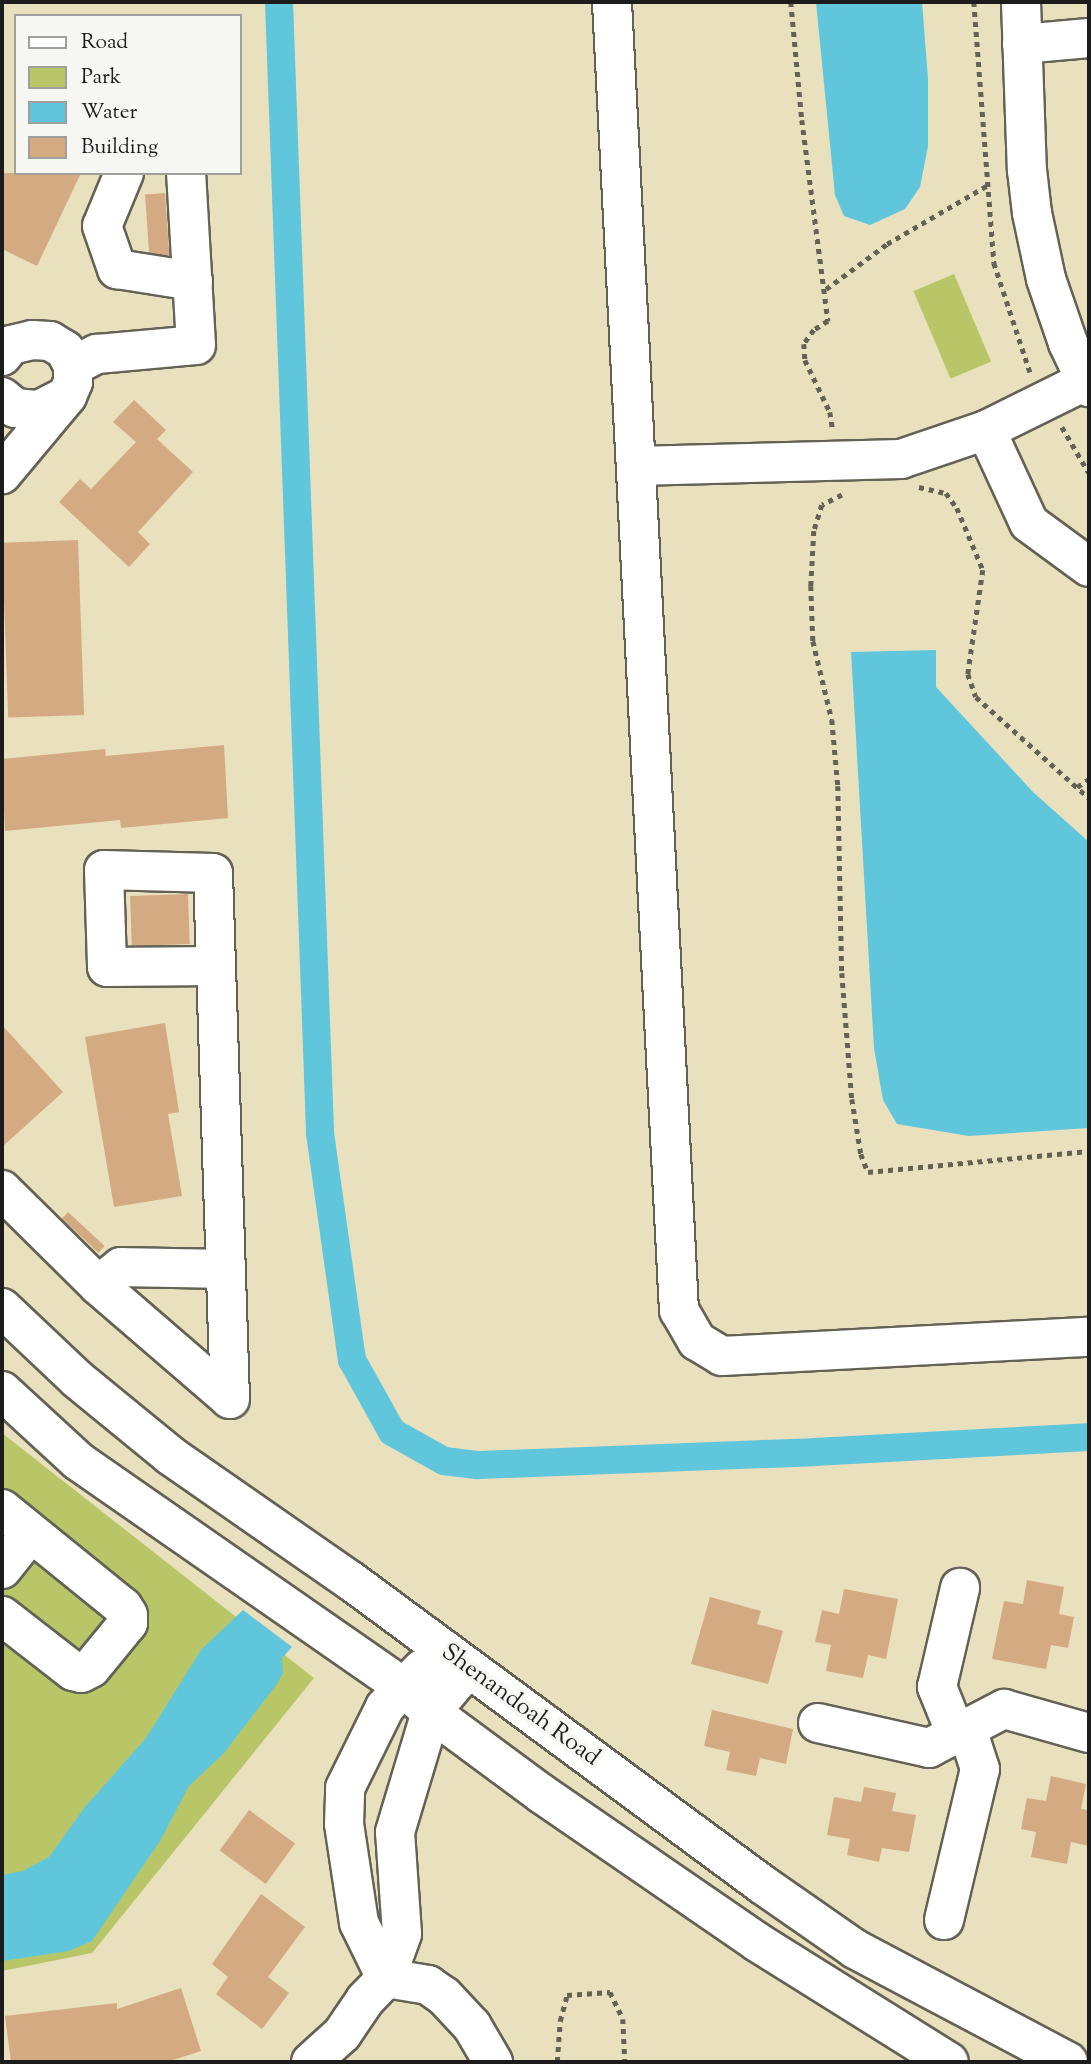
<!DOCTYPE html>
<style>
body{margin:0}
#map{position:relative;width:1091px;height:2064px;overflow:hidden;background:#e9e0be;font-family:"Sorts Mill Goudy",serif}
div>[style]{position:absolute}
.green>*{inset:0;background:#b9c667;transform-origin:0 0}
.water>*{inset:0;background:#5fc6db}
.canal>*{height:28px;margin:-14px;padding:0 14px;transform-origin:14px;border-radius:14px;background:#5fc6db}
.building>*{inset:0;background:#d4aa82;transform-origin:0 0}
.path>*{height:4.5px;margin-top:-2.25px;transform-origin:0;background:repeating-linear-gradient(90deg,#646155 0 5px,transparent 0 10px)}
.roads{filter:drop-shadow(2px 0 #646155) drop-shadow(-2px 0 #646155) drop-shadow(0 2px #646155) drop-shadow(0 -2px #646155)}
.minor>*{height:38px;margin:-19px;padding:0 19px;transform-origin:19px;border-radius:19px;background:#fff}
span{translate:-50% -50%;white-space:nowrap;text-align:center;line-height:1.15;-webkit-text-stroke:7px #f6f6f2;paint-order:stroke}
.street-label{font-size:24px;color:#1c1c1c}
.frame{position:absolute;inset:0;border:4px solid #1c1c1c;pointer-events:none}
.legend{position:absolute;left:14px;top:14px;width:228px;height:161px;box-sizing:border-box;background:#f6f6f2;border:2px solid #9f9f9c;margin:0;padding:9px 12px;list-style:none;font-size:21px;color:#1c1c1c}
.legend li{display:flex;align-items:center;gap:14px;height:35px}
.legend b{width:35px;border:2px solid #9f9f9c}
</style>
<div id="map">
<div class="green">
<i style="left:954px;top:274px;width:95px;height:44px;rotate:67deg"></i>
<i style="clip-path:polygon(2px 1433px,314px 1678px,92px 1953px,2px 1971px)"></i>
</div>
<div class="water">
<i style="clip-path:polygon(816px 2px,922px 2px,928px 79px,928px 146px,920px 187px,905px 209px,870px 225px,844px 216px,835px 195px)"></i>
<i style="clip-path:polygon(936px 650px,936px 687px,1033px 792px,1089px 842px,1089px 1128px,969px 1136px,897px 1124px,883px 1100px,874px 1048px,851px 652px)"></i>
<i style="clip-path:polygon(243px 1610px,292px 1647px,282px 1658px,283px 1673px,277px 1684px,224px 1753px,189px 1786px,160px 1841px,92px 1941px,69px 1951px,2px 1961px,2px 1875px,23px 1871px,49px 1857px,85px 1807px,146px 1738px,201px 1650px)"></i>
</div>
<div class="canal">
<i style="left:279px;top:2px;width:1132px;rotate:87.92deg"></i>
<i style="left:320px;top:1133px;width:229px;rotate:82deg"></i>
<i style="left:352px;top:1360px;width:82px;rotate:60.9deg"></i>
<i style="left:392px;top:1432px;width:60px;rotate:29.1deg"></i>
<i style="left:444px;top:1461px;width:35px;rotate:7deg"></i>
<i style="left:479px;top:1465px;width:335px;rotate:-2.2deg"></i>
<i style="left:814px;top:1452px;width:275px;rotate:-3.1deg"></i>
</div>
<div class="building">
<i style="clip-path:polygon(2px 173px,81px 173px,37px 266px,2px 249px)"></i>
<i style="left:165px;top:193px;width:62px;height:20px;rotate:86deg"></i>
<i style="clip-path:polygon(134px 400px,166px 430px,157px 439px,193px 472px,138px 532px,150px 544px,129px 567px,59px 502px,80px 479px,91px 489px,136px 442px,113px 422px)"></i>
<i style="left:78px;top:540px;width:175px;height:76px;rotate:88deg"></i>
<i style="clip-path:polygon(224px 745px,228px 818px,121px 828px,120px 820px,5px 831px,2px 759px,105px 749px,106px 756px)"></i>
<i style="left:188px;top:894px;width:50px;height:58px;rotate:88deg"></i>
<i style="clip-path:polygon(165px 1023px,179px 1112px,168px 1114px,182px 1196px,114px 1207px,85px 1037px)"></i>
<i style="clip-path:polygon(2px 1025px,63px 1092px,2px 1147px)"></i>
<i style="left:68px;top:1212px;width:50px;height:9px;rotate:43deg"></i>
<i style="clip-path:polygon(1027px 1580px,1064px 1587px,1059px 1614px,1074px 1617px,1068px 1648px,1051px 1645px,1046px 1669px,992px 1659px,1004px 1601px,1023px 1604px)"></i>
<i style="clip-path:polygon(844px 1589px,898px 1599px,886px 1659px,868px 1655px,863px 1678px,826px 1671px,831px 1645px,815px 1642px,822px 1610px,839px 1614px)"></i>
<i style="clip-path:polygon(710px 1597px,761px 1611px,757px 1624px,783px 1631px,768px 1684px,691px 1664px)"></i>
<i style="clip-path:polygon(712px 1710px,793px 1729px,786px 1764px,760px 1758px,756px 1776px,726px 1770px,730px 1752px,704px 1746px)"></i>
<i style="clip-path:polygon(1051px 1776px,1086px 1784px,1081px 1809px,1089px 1810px,1089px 1846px,1071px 1842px,1067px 1864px,1031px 1857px,1036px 1832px,1021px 1829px,1027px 1798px,1046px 1801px)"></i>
<i style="clip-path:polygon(864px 1787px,896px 1793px,892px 1811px,916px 1815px,909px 1852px,882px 1848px,879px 1862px,847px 1855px,850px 1839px,827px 1835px,834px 1797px,861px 1802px)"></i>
<i style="left:249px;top:1810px;width:57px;height:50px;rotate:36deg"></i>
<i style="clip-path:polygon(261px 1894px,305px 1927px,268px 1977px,289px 1993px,262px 2029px,216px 1994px,228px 1977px,212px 1964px)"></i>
<i style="clip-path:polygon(181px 1988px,201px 2051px,167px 2062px,11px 2062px,5px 2016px,117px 2003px,117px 2009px)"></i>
</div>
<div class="path">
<i style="left:791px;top:2px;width:119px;rotate:84.7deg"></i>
<i style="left:802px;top:120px;width:203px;rotate:82.6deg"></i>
<i style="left:828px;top:321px;width:17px;rotate:147deg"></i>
<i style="left:814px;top:330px;width:17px;rotate:126deg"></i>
<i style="left:804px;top:344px;width:16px;rotate:86deg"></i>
<i style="left:805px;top:360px;width:58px;rotate:64.3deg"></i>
<i style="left:830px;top:412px;width:19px;rotate:81deg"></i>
<i style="left:974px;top:2px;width:262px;rotate:85.6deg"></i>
<i style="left:994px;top:263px;width:115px;rotate:71.7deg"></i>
<i style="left:826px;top:289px;width:76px;rotate:-36.4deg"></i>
<i style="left:887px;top:244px;width:117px;rotate:-30.3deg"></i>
<i style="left:1062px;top:427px;width:53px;rotate:59.6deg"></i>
<i style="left:919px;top:487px;width:28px;rotate:13deg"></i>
<i style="left:946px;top:493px;width:19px;rotate:54deg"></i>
<i style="left:957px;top:508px;width:67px;rotate:67.2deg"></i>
<i style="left:983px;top:570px;width:105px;rotate:98.2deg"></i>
<i style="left:968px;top:674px;width:24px;rotate:71deg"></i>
<i style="left:976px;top:697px;width:152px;rotate:41.8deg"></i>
<i style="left:842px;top:495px;width:22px;rotate:153deg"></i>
<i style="left:822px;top:505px;width:27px;rotate:107deg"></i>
<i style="left:814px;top:531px;width:55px;rotate:93.1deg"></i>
<i style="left:811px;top:586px;width:55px;rotate:87.9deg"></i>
<i style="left:813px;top:641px;width:81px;rotate:76.5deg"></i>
<i style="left:832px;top:720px;width:66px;rotate:84.8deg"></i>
<i style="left:838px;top:786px;width:187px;rotate:88.8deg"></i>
<i style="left:842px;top:973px;width:126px;rotate:85.5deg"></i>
<i style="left:852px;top:1099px;width:56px;rotate:80.7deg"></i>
<i style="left:861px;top:1154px;width:19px;rotate:69deg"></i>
<i style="left:868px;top:1172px;width:222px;rotate:-5.4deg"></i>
<i style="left:1077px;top:787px;width:14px;rotate:-34deg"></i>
<i style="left:557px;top:2062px;width:41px;rotate:-85.8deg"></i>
<i style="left:560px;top:2021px;width:27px;rotate:-75deg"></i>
<i style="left:567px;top:1995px;width:43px;rotate:-4deg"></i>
<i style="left:610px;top:1992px;width:30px;rotate:64deg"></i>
<i style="left:623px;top:2019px;width:43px;rotate:87.3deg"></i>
</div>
<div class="roads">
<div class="minor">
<i style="left:612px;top:2px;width:1310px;rotate:87.07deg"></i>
<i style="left:679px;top:1310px;width:36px;rotate:60deg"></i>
<i style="left:697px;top:1341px;width:29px;rotate:31deg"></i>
<i style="left:722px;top:1356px;width:367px;rotate:-3deg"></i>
<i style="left:1021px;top:2px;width:168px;rotate:88deg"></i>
<i style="left:1027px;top:170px;width:43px;rotate:83.4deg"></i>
<i style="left:1032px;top:213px;width:67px;rotate:78deg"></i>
<i style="left:1046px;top:279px;width:68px;rotate:71deg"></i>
<i style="left:1068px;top:343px;width:49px;rotate:64.5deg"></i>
<i style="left:1022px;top:44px;width:67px;rotate:-5.1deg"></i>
<i style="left:124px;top:173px;width:57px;rotate:112.5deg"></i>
<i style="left:102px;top:226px;width:46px;rotate:70.8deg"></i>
<i style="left:117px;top:269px;width:77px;rotate:9deg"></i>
<i style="left:2px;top:356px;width:14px;rotate:-51deg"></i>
<i style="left:11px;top:345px;width:22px;rotate:-13deg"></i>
<i style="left:32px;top:340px;width:18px;rotate:3deg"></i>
<i style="left:50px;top:341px;width:17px;rotate:31deg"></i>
<i style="left:65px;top:350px;width:18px;rotate:63deg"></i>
<i style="left:73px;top:366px;width:16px;rotate:90deg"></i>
<i style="left:73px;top:382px;width:15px;rotate:113deg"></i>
<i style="left:67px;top:396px;width:102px;rotate:129.8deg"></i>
<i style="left:73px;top:366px;width:27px;rotate:-27deg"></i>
<i style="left:97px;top:354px;width:99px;rotate:-5.2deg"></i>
<i style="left:196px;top:345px;width:172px;rotate:-93.3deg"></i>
<i style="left:2px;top:397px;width:17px;rotate:40deg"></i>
<i style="left:15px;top:408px;width:24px;rotate:5deg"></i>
<i style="left:39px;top:410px;width:31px;rotate:-27deg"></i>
<i style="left:986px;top:430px;width:102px;rotate:65.2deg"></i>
<i style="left:1029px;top:523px;width:74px;rotate:36.3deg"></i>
<i style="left:636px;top:466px;width:265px;rotate:-1.5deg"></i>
<i style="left:901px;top:459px;width:90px;rotate:-18.8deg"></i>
<i style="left:986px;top:430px;width:115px;rotate:-26.3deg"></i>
<i style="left:2px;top:1190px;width:135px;rotate:44.7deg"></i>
<i style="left:98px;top:1285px;width:174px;rotate:40.8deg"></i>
<i style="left:230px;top:1399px;width:526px;rotate:-91.85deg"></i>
<i style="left:213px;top:873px;width:109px;rotate:-178.4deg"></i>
<i style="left:104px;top:870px;width:97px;rotate:88.2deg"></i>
<i style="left:107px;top:967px;width:109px;rotate:-0.5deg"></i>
<i style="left:98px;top:1285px;width:29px;rotate:-38deg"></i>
<i style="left:121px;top:1267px;width:104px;rotate:1.1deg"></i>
<i style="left:2px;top:1308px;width:103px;rotate:43.4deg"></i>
<i style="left:77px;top:1379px;width:122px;rotate:39.3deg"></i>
<i style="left:171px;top:1456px;width:219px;rotate:34.8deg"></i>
<i style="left:351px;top:1581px;width:512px;rotate:36.42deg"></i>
<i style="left:763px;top:1885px;width:112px;rotate:34.8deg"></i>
<i style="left:855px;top:1949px;width:241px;rotate:27.9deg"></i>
<i style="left:2px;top:1391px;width:103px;rotate:42.6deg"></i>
<i style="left:78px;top:1461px;width:396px;rotate:34.8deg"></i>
<i style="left:403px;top:1687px;width:38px;rotate:42deg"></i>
<i style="left:431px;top:1712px;width:138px;rotate:36.5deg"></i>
<i style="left:542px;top:1794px;width:261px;rotate:34.5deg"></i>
<i style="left:757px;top:1942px;width:226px;rotate:32deg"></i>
<i style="left:2px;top:1509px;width:156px;rotate:39deg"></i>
<i style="left:123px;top:1607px;width:9px;rotate:58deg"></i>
<i style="left:128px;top:1615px;width:8px;rotate:90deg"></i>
<i style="left:128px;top:1623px;width:58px;rotate:129.4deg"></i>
<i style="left:91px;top:1668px;width:11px;rotate:153deg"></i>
<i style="left:81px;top:1673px;width:8px;rotate:-166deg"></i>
<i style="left:73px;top:1671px;width:90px;rotate:-142.2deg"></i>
<i style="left:2px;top:1569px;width:45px;rotate:-51.3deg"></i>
<i style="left:818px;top:1723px;width:114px;rotate:12.7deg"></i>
<i style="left:929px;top:1748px;width:85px;rotate:-27.5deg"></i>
<i style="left:1004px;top:1709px;width:88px;rotate:15.8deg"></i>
<i style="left:956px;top:1734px;width:51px;rotate:-112deg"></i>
<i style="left:937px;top:1687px;width:102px;rotate:-76.9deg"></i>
<i style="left:944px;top:1920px;width:155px;rotate:-76.6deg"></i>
<i style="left:980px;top:1769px;width:42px;rotate:-108deg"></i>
<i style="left:386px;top:1978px;width:61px;rotate:-116.1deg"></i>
<i style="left:359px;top:1923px;width:100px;rotate:-98.6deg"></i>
<i style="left:344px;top:1824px;width:36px;rotate:-88deg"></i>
<i style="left:345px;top:1788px;width:90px;rotate:-63.7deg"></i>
<i style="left:385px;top:1707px;width:53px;rotate:-45.8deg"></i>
<i style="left:386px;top:1978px;width:43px;rotate:9.5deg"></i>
<i style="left:428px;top:1985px;width:19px;rotate:35deg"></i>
<i style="left:444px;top:1996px;width:41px;rotate:47deg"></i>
<i style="left:472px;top:2026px;width:42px;rotate:59.7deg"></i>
<i style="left:311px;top:2062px;width:42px;rotate:-42.1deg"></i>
<i style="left:342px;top:2034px;width:41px;rotate:-55.9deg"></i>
<i style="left:365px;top:2000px;width:30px;rotate:-46deg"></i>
<i style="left:386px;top:1978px;width:47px;rotate:-70deg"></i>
<i style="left:402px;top:1934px;width:102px;rotate:-93.9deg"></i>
<i style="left:395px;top:1832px;width:125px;rotate:-73.3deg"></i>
<i style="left:431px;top:1712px;width:57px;rotate:-49.9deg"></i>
</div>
</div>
<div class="street-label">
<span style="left:520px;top:1706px;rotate:36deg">Shenandoah Road</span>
</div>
<div class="frame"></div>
<ul class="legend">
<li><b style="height:9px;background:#fff"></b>Road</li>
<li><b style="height:19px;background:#b9c667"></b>Park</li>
<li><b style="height:19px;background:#5fc6db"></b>Water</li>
<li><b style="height:19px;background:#d4aa82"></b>Building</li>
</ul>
</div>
